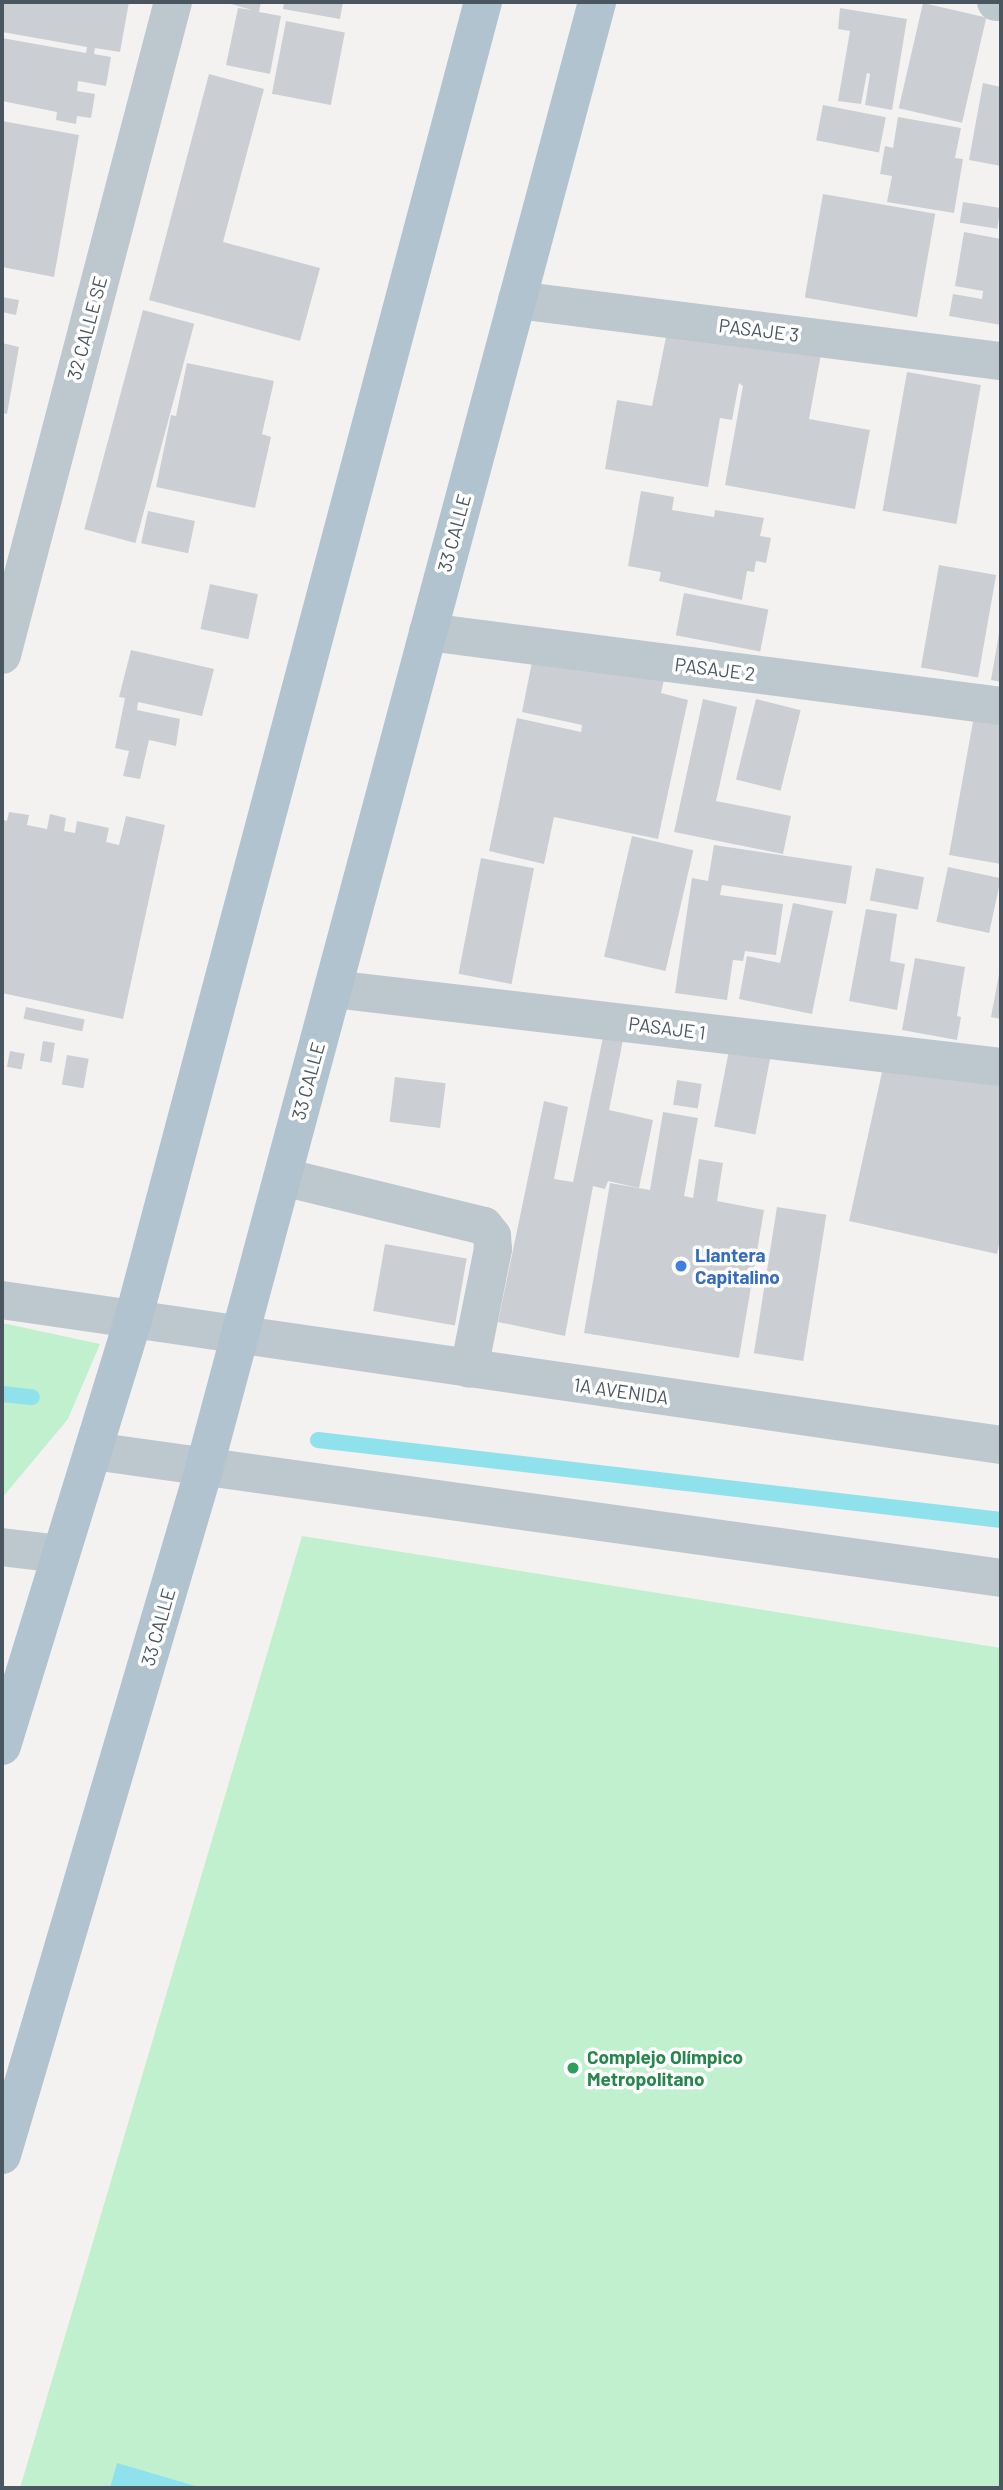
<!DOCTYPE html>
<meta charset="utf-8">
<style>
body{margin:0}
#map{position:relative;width:1003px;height:2490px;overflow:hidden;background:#f4f1f1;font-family:Barlow,sans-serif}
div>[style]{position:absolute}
.green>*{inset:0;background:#c1f0cf}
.water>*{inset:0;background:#8fe1ec}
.stream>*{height:16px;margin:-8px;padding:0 8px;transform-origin:8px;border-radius:8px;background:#8fe1ec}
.building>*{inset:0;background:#cbcfd4;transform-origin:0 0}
.minor>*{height:38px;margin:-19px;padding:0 19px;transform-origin:19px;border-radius:19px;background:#bdc7ce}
.major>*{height:38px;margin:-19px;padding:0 19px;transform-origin:19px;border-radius:19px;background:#b1c3cf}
.dots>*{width:19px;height:19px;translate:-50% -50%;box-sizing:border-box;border:4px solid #fff;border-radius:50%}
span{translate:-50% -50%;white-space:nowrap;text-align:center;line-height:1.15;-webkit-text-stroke:7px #fff;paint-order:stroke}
.street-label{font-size:19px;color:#49565f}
.shop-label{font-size:19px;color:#366cbe;font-weight:700}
.left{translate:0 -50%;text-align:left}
.leisure-label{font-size:19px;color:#27864d;font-weight:700}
.frame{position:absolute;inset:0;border:4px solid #49565f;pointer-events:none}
</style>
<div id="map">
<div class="green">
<i style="clip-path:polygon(2px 1323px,100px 1344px,68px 1419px,2px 1498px)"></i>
<i style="clip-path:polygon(302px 1536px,1001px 1648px,1001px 2488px,20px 2488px)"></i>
</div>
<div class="water">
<i style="clip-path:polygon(117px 2463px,202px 2488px,110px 2488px)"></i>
</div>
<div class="stream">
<i style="left:2px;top:1394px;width:30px;rotate:6deg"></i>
<i style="left:318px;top:1440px;width:688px;rotate:6.68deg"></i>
</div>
<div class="building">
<i style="clip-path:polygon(2px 2px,129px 2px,120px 52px,95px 48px,94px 54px,111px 57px,106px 86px,78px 81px,77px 91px,95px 94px,91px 118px,77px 116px,76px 124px,56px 120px,57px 112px,2px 101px,2px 38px,86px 53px,87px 47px,2px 32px)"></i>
<i style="clip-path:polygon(224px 2px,261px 2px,259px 12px,281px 16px,270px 74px,226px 65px,238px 8px,252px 10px)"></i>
<i style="clip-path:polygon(284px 2px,343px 2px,340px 19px,283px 9px)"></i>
<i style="left:923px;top:3px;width:65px;height:108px;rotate:13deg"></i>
<i style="clip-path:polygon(840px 8px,907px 19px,892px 110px,865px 105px,870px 74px,867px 73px,861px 104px,838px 101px,850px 31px,838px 29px)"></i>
<i style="left:286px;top:21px;width:60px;height:74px;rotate:11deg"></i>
<i style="clip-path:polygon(209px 74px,264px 89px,223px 242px,320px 268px,300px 341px,149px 300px)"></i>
<i style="clip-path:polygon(983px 83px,1001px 87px,1001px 166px,969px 160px)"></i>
<i style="left:823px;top:105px;width:64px;height:36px;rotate:11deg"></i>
<i style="clip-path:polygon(898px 117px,961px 128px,955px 158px,963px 159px,954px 213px,887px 202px,892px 176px,880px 174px,885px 146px,893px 148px)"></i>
<i style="clip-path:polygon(2px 121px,79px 135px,54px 277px,2px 267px)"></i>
<i style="left:823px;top:194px;width:114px;height:105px;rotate:10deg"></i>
<i style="left:963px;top:202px;width:38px;height:21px;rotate:9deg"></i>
<i style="clip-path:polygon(964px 232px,1001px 239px,1001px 325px,949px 316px,953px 294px,982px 299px,983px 291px,955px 286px)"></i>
<i style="clip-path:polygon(2px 297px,19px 300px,16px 315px,2px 312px)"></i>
<i style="left:143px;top:310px;width:53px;height:227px;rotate:15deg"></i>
<i style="clip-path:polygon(667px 332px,823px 343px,809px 419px,870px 430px,855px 509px,725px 485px,743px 386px,739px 383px,732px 420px,720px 418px,708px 487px,605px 469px,617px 400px,652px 406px)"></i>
<i style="clip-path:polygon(2px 343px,19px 347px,7px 414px,2px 413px)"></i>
<i style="clip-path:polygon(187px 363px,274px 381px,262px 434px,271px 437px,255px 508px,156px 487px,171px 415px,176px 416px)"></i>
<i style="left:907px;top:372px;width:75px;height:141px;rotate:10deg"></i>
<i style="clip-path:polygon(641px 491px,674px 497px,672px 510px,714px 517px,715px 510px,764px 518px,760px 536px,771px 538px,766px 563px,756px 561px,754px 572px,747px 571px,742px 600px,659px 581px,661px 572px,628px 566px)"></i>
<i style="left:148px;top:511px;width:48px;height:33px;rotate:12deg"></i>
<i style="left:939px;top:565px;width:58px;height:104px;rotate:10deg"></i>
<i style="left:210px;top:584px;width:49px;height:46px;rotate:12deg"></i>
<i style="left:684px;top:593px;width:86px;height:43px;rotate:11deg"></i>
<i style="clip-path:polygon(1000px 628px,1001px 628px,1001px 682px,991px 680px)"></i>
<i style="clip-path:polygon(131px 650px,214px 669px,202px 716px,138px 702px,137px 710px,180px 719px,176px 746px,149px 740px,140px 779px,123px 776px,129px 751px,115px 748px,125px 698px,119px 697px)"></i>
<i style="clip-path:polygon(534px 652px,664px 680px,661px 693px,688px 700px,658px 839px,554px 817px,544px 864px,489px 851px,517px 718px,581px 732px,582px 725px,522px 712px)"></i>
<i style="clip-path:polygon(703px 699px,737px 707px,716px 801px,791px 816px,783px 854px,674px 832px)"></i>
<i style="left:756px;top:699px;width:46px;height:83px;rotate:14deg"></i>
<i style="clip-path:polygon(974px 716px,1001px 721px,1001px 864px,949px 855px)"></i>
<i style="clip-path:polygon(9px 812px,29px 815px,27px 825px,47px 829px,50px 814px,66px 818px,64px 831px,75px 833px,77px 821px,109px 828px,106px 842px,119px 845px,126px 816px,165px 825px,123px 1019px,2px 993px,2px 819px,7px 821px)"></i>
<i style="left:632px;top:836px;width:63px;height:124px;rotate:13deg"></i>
<i style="clip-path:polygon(714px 845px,852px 866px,846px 904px,722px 885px,720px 895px,783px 904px,776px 955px,745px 951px,743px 961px,733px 960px,727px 1000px,675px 993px,692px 878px,708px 881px)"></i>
<i style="left:481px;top:858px;width:54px;height:118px;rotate:11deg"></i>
<i style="left:948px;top:867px;width:54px;height:56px;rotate:12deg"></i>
<i style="left:876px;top:868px;width:49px;height:33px;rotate:11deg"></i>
<i style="clip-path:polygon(793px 903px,833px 911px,812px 1014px,739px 999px,747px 956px,780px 963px)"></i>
<i style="clip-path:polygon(866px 909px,897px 914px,890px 961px,905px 964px,897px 1010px,849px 1001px)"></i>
<i style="clip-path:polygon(915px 958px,965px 967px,957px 1016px,961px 1017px,957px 1040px,902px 1030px)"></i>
<i style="clip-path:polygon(1000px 969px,1001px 970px,1001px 1019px,991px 1017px)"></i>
<i style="left:26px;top:1007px;width:60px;height:12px;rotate:12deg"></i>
<i style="clip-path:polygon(603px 1037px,623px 1040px,609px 1110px,653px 1120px,639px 1188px,608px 1181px,605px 1189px,593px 1186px,565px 1336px,498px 1322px,544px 1101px,568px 1107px,554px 1179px,573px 1182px)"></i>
<i style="left:43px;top:1041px;width:12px;height:20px;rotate:9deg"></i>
<i style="left:730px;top:1045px;width:42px;height:83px;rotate:11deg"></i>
<i style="left:10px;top:1051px;width:15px;height:16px;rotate:11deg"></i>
<i style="clip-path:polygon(886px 1054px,1001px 1080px,1001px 1234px,997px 1254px,849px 1221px)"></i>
<i style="left:67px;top:1055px;width:22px;height:30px;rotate:10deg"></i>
<i style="left:395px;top:1077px;width:51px;height:45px;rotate:7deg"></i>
<i style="left:677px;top:1080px;width:25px;height:25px;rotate:9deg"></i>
<i style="clip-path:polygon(663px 1112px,698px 1118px,684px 1196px,693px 1198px,699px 1159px,723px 1163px,717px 1201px,764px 1210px,739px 1358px,584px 1333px,610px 1183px,650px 1190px)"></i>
<i style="left:777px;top:1207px;width:50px;height:148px;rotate:9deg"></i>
<i style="left:385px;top:1244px;width:83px;height:68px;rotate:10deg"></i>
</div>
<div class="minor">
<i style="left:996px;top:2px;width:5px"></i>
<i style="left:517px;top:300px;width:488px;rotate:7.2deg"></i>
<i style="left:428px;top:632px;width:578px;rotate:7.36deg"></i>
<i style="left:2px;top:655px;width:675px;rotate:-75.33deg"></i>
<i style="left:333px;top:989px;width:673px;rotate:6.66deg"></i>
<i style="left:283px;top:1177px;width:207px;rotate:13.7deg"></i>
<i style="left:484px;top:1226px;width:13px;rotate:51deg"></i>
<i style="left:492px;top:1236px;width:13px;rotate:86deg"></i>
<i style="left:493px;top:1249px;width:122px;rotate:101.3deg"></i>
<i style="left:2px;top:1300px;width:1009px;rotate:8.26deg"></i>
<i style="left:93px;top:1451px;width:917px;rotate:7.96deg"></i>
<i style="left:2px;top:1547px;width:57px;rotate:7deg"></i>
</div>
<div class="major">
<i style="left:2px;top:1746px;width:446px;rotate:-72.9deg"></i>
<i style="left:133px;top:1320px;width:1364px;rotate:-75.13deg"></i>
<i style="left:2px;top:2155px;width:715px;rotate:-73.59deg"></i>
<i style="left:204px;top:1469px;width:1519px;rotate:-75deg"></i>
</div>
<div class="dots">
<i style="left:681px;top:1266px;background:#3f7fe0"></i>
<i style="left:573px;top:2068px;background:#2e9e5b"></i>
</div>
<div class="street-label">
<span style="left:87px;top:328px;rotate:-75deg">32 CALLE SE</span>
<span style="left:759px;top:330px;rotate:7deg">PASAJE 3</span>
<span style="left:454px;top:533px;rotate:-75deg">33 CALLE</span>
<span style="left:715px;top:669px;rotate:7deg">PASAJE 2</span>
<span style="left:667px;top:1028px;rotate:7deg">PASAJE 1</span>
<span style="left:308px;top:1081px;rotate:-75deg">33 CALLE</span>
<span style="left:621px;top:1391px;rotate:8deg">1A AVENIDA</span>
<span style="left:158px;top:1627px;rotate:-74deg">33 CALLE</span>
</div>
<div class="shop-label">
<span class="left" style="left:695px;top:1266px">Llantera<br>Capitalino</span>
</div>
<div class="leisure-label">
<span class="left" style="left:587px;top:2068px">Complejo Olímpico<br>Metropolitano</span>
</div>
<div class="frame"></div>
</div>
